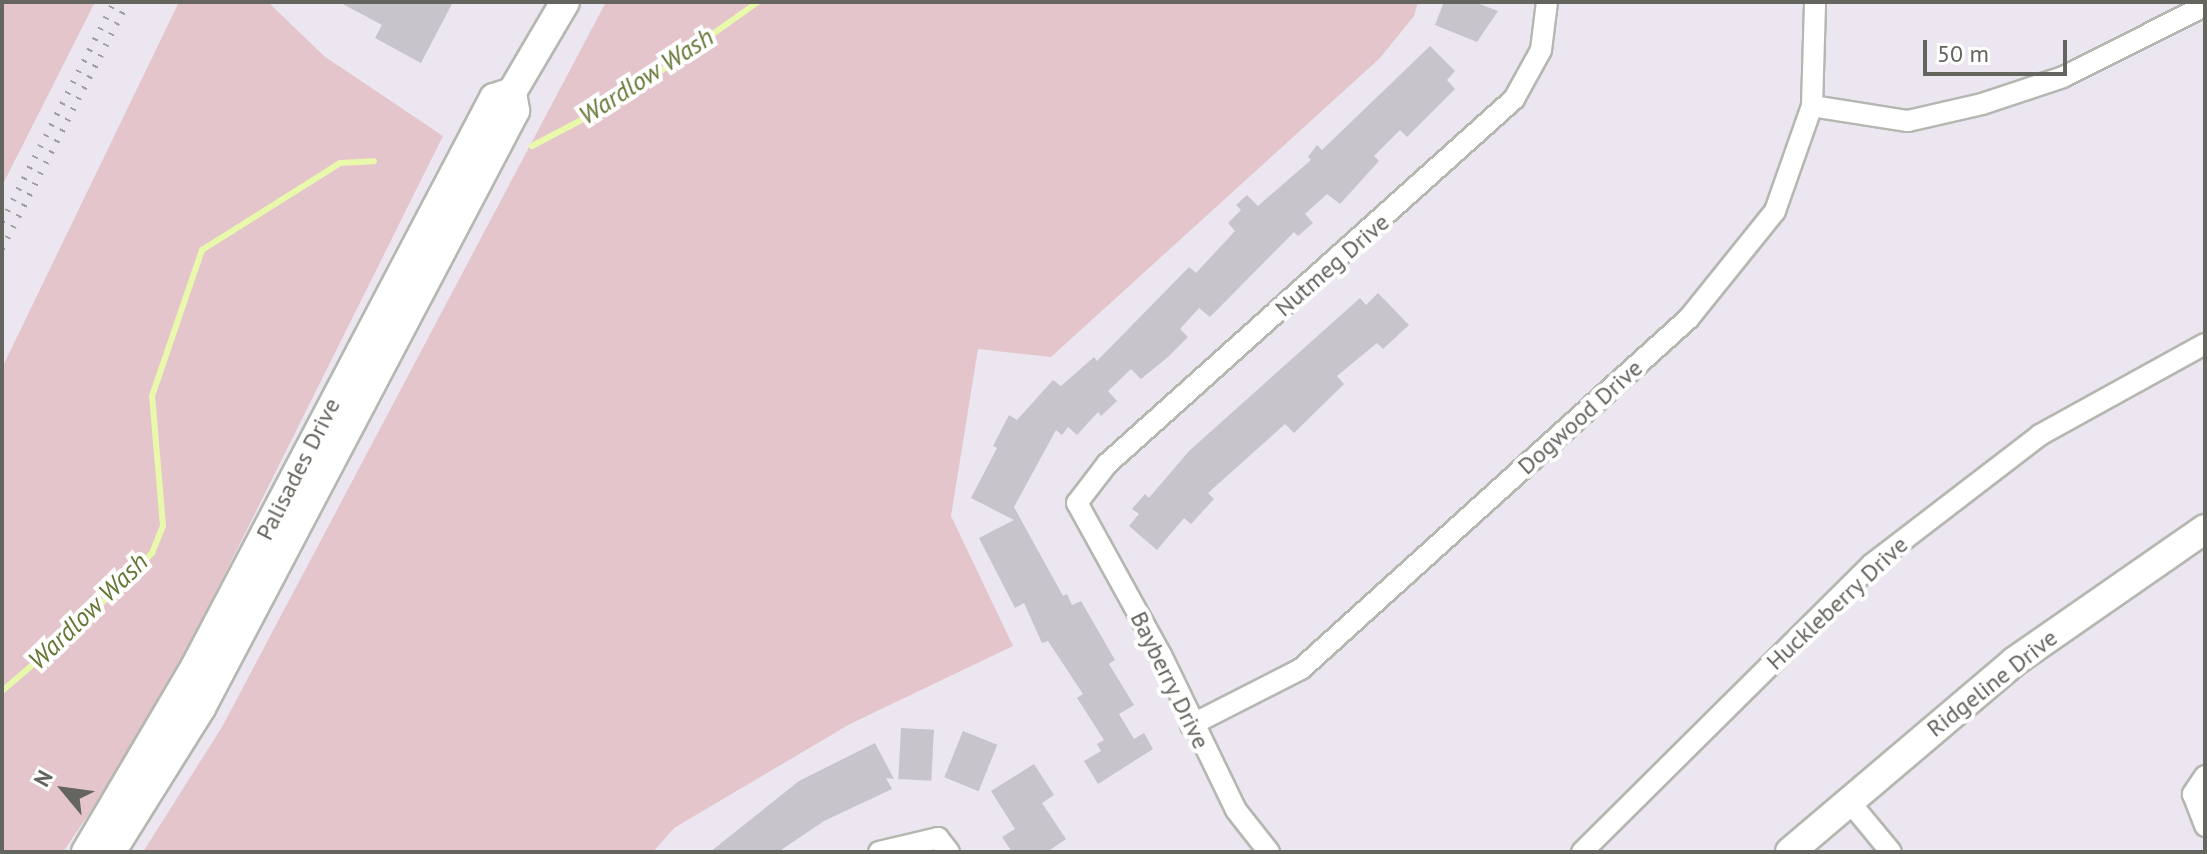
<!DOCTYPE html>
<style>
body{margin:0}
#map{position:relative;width:2207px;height:854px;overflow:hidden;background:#ebe6ef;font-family:"PT Sans",sans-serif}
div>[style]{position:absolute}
.green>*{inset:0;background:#e4c5cc}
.stream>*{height:6px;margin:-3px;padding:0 3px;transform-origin:3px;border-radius:3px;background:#e9f9ac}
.building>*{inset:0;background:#c8c4cc;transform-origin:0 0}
.roads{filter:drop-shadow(2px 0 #b5b7b1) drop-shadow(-2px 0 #b5b7b1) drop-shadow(0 2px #b5b7b1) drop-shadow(0 -2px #b5b7b1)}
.street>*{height:20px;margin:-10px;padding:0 10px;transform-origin:10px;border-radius:10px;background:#fff}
.secondary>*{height:28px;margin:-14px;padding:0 14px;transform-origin:14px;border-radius:14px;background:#fff}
.rail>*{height:6px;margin-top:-3px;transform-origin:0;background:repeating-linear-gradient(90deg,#a1a29f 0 2px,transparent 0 12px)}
span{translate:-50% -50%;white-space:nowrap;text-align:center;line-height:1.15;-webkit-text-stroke:8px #fff;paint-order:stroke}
.street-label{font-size:24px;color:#63655e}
.water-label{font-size:26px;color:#657736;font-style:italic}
.frame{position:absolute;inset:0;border:4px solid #63655e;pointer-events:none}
.north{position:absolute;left:24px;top:750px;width:80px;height:80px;-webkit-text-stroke:6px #fff;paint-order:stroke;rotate:299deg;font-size:22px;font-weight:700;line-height:32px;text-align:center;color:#63655e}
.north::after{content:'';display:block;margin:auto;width:28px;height:36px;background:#63655e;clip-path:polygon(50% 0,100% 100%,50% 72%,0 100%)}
.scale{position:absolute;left:1923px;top:40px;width:144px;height:36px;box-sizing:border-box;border:4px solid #63655e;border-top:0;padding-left:10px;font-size:24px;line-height:28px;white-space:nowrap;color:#63655e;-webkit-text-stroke:6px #fff;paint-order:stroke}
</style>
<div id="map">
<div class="green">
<i style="clip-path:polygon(2px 2px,95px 2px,2px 186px)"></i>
<i style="clip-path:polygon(179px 2px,268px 2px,324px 56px,443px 136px,150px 724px,63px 852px,2px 852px,2px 368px)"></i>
<i style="clip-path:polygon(606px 2px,1418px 2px,1414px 16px,1380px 58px,1051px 357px,978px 349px,951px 516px,1013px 646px,850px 724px,674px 828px,653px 852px,143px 852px,222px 727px)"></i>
</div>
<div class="stream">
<i style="left:532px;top:146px;width:101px;rotate:-27.8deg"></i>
<i style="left:621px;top:99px;width:168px;rotate:-35.3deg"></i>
<i style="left:2px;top:691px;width:109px;rotate:-40.5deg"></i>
<i style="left:85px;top:620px;width:95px;rotate:-45deg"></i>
<i style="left:152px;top:553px;width:29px;rotate:-68deg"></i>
<i style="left:163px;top:526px;width:130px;rotate:-94.8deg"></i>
<i style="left:152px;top:396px;width:154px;rotate:-71.1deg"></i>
<i style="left:202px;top:250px;width:163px;rotate:-32.2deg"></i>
<i style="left:340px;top:163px;width:34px;rotate:-3deg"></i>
</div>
<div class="building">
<i style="clip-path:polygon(339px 2px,453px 2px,421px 63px,375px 38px,382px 25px)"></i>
<i style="clip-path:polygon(1444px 2px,1474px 2px,1498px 11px,1477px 42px,1435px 25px)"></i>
<i style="clip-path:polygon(1430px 46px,1455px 71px,1447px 80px,1455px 89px,1407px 137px,1400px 130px,1374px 156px,1379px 161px,1340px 204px,1327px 194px,1305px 214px,1313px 223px,1298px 236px,1294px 232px,1210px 317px,1199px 308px,1180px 329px,1188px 337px,1168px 357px,1141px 379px,1131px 369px,1108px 391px,1117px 401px,1101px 416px,1098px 412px,1077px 435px,1068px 427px,1062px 435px,1056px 430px,1014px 507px,1063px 596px,1067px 594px,1072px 605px,1081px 601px,1115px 660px,1109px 664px,1134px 705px,1119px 714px,1134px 739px,1144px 733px,1153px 749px,1098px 784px,1084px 761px,1101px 751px,1097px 744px,1104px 740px,1077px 698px,1083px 694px,1048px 641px,1042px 643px,1024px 603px,1015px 608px,979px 538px,1014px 520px,971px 498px,997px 448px,993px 446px,1009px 415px,1017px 420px,1053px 380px,1061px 386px,1094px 357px,1097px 361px,1189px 267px,1196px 273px,1235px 231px,1228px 223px,1241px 210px,1236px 205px,1247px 195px,1258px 206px,1311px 160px,1308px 157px,1317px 145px,1322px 150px)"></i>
<i style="clip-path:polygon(1378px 293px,1409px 325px,1383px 349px,1377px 343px,1337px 376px,1344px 384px,1294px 433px,1285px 424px,1208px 493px,1214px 499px,1191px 524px,1184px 518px,1157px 550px,1129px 526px,1139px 514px,1132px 509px,1145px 494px,1149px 498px,1189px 451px,1360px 298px,1366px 305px)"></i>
<i style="left:901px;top:728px;width:33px;height:51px;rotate:3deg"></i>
<i style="left:963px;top:731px;width:37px;height:50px;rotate:22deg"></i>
<i style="clip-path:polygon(875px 743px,894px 779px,886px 778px,892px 789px,824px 821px,778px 852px,710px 852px,799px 781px)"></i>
<i style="clip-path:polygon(1034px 764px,1054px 795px,1042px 803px,1066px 839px,1047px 852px,1012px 852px,1002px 837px,1015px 829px,991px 791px)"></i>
</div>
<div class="roads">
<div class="street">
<i style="left:1812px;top:106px;width:97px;rotate:8.9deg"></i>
<i style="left:1908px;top:121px;width:76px;rotate:-12.9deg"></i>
<i style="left:1982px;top:104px;width:85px;rotate:-18.4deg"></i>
<i style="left:2063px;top:77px;width:159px;rotate:-26.6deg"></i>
<i style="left:1191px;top:725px;width:123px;rotate:-27deg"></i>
<i style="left:1301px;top:669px;width:523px;rotate:-42.13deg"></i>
<i style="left:1689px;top:318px;width:137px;rotate:-51.2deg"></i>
<i style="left:1775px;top:211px;width:111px;rotate:-70.6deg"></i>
<i style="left:1812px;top:106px;width:104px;rotate:-88.3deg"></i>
<i style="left:2205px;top:776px;width:22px;rotate:124deg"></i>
<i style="left:2193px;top:794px;width:34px;rotate:69deg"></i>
<i style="left:1848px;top:800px;width:67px;rotate:50.4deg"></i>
<i style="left:879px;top:852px;width:61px;rotate:-13.3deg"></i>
<i style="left:938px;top:838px;width:18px;rotate:52deg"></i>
<i style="left:1269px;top:852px;width:53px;rotate:-128.2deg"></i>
<i style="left:1236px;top:810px;width:172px;rotate:-115.8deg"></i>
<i style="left:1161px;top:655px;width:174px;rotate:-118.9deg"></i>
<i style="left:1077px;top:503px;width:49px;rotate:-52.4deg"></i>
<i style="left:1107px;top:464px;width:547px;rotate:-41.89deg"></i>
<i style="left:1514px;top:99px;width:56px;rotate:-61.1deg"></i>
<i style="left:1541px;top:50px;width:48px;rotate:-82.9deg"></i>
<i style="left:1582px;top:852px;width:409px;rotate:-44.8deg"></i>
<i style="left:1872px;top:564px;width:212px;rotate:-37.5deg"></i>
<i style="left:2040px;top:435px;width:188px;rotate:-28.9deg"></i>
</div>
<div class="secondary">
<i style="left:86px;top:852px;width:215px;rotate:-59.5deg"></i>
<i style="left:195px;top:667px;width:643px;rotate:-62.28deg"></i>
<i style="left:494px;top:98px;width:19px;rotate:-18deg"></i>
<i style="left:111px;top:852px;width:170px;rotate:-58deg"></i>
<i style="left:201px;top:708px;width:675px;rotate:-62.26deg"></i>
<i style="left:515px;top:111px;width:19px;rotate:-99deg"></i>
<i style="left:512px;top:92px;width:104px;rotate:-59.5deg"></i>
<i style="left:1790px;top:852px;width:295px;rotate:-40.3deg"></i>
<i style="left:2015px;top:661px;width:231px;rotate:-34.8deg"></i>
</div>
</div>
<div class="rail">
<i style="left:2px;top:222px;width:247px;rotate:-63deg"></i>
<i style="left:2px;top:249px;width:277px;rotate:-63deg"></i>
</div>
<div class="street-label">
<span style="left:1332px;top:265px;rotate:-41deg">Nutmeg Drive</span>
<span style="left:1580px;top:417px;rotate:-42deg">Dogwood Drive</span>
<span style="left:298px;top:469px;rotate:-63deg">Palisades Drive</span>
<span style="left:1837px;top:603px;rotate:-43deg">Huckleberry Drive</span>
<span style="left:1170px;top:680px;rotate:64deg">Bayberry Drive</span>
<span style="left:1992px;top:683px;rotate:-38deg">Ridgeline Drive</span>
</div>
<div class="water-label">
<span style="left:646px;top:76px;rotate:-33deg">Wardlow Wash</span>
<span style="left:88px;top:611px;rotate:-44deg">Wardlow Wash</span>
</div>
<div class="frame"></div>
<div class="north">N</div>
<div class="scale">50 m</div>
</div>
